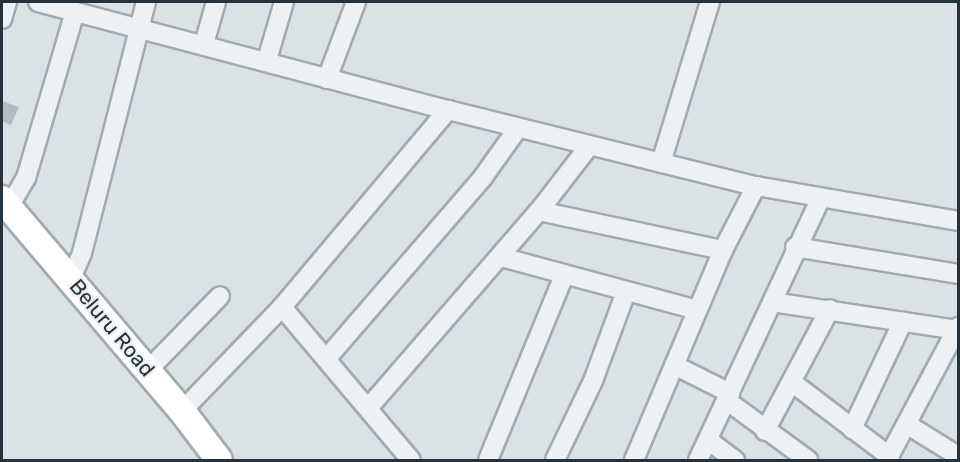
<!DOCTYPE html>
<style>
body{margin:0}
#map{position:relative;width:960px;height:462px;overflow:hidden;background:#dbe2e6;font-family:Rubik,sans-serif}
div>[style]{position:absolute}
.building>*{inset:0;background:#b3bcc3}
.roads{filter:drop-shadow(2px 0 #a1aab0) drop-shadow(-2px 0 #a1aab0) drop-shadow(0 2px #a1aab0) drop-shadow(0 -2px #a1aab0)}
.minor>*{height:18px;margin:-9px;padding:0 9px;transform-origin:9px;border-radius:9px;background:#eef1f4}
.highway>*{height:26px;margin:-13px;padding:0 13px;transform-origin:13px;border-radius:13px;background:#fff}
span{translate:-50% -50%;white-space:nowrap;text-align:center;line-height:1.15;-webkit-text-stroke:4.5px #ebf0f4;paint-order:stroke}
.street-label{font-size:21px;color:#25323c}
.frame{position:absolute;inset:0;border:3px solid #25323c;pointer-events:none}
</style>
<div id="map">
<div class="building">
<i style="clip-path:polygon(2px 101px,19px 107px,11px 125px,2px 121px)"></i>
</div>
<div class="roads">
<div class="minor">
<i style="left:38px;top:2px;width:424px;rotate:14.8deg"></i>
<i style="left:448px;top:110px;width:317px;rotate:13.9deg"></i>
<i style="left:756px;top:186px;width:205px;rotate:9.8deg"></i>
<i style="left:2px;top:19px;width:18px;rotate:-74deg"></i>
<i style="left:204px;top:44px;width:44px;rotate:-74.1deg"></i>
<i style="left:267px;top:60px;width:60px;rotate:-73.7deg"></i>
<i style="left:327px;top:79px;width:82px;rotate:-69.4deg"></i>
<i style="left:661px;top:163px;width:168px;rotate:-73.1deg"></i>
<i style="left:9px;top:207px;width:34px;rotate:-60deg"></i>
<i style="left:26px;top:178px;width:173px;rotate:-73.6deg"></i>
<i style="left:539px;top:211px;width:83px;rotate:-52.3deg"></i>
<i style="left:795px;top:247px;width:165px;rotate:9.4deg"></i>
<i style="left:501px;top:257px;width:203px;rotate:15.1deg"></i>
<i style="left:71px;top:278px;width:27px;rotate:-66deg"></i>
<i style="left:82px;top:253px;width:259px;rotate:-75.7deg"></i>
<i style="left:772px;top:302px;width:187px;rotate:8.6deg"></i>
<i style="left:282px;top:307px;width:258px;rotate:-49.9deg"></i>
<i style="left:327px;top:358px;width:239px;rotate:-49.2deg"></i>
<i style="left:483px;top:177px;width:60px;rotate:-54.5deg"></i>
<i style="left:674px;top:365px;width:63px;rotate:26.6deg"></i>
<i style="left:148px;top:370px;width:103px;rotate:-45.8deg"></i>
<i style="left:793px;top:383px;width:122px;rotate:37.3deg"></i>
<i style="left:726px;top:400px;width:102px;rotate:36.2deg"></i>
<i style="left:369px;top:407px;width:259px;rotate:-49.1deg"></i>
<i style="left:539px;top:211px;width:188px;rotate:12deg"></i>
<i style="left:182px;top:411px;width:144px;rotate:-46.1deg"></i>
<i style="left:282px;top:307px;width:200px;rotate:49.9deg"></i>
<i style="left:908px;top:425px;width:59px;rotate:31.8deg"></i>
<i style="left:852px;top:429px;width:119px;rotate:-64.7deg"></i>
<i style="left:765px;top:431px;width:138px;rotate:-62deg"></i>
<i style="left:708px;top:440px;width:34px;rotate:37deg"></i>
<i style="left:488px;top:460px;width:199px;rotate:-67.6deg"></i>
<i style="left:555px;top:460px;width:88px;rotate:-64.3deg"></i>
<i style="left:593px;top:381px;width:95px;rotate:-69.7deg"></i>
<i style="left:634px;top:460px;width:228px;rotate:-67deg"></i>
<i style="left:723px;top:250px;width:72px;rotate:-62.7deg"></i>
<i style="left:698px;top:460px;width:288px;rotate:-64.9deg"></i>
<i style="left:887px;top:460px;width:151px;rotate:-61.9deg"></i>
</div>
<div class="highway">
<i style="left:2px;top:199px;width:278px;rotate:49.7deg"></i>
<i style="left:182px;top:411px;width:61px;rotate:52.9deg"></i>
</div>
</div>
<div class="street-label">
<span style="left:112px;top:328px;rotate:50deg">Beluru Road</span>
</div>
<div class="frame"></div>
</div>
